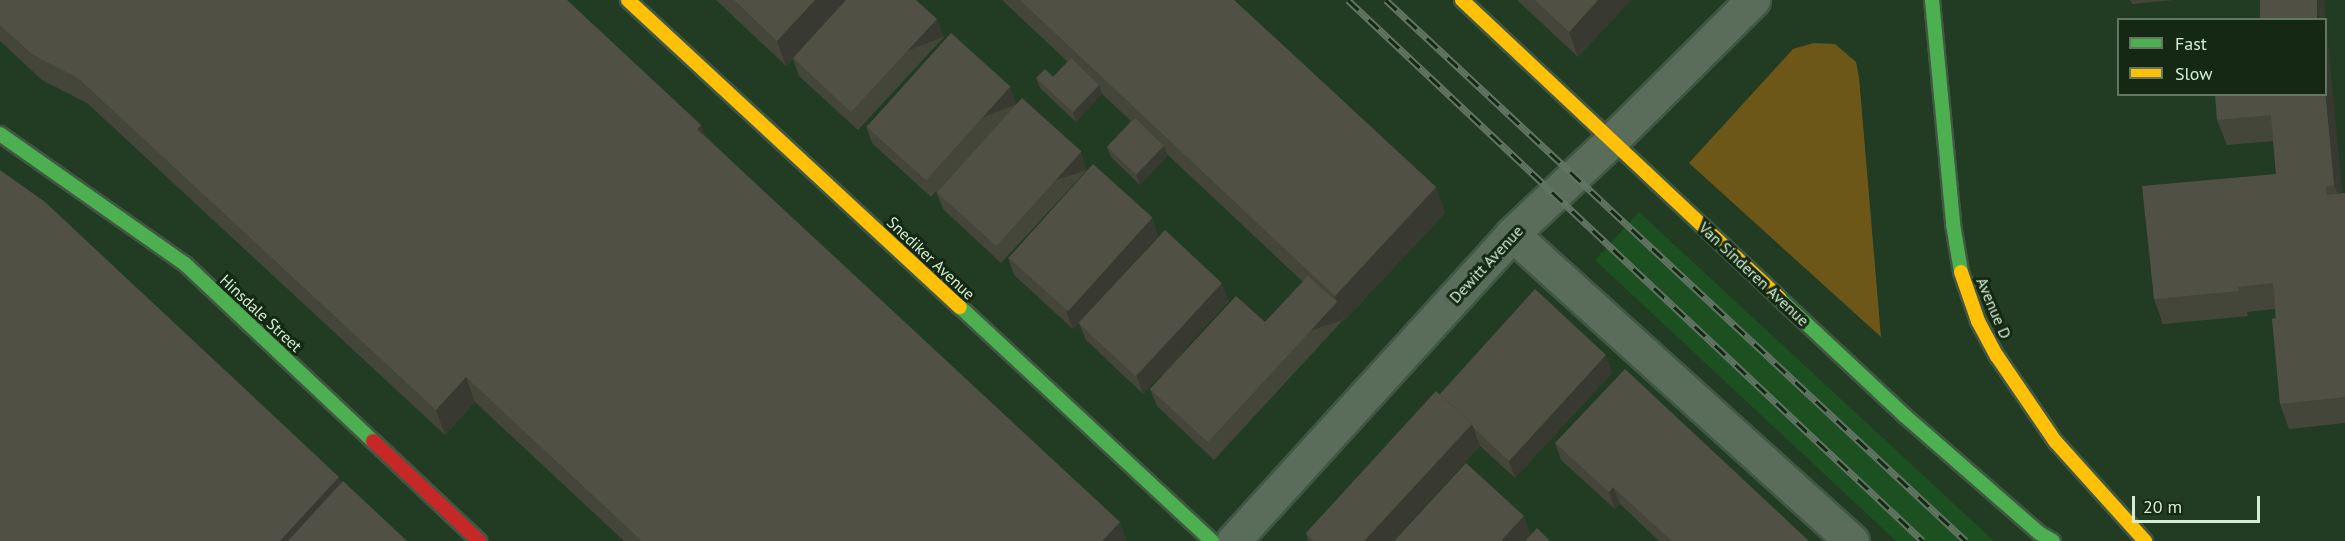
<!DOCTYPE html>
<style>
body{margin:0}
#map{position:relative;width:2345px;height:541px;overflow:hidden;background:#213c23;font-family:"PT Sans",sans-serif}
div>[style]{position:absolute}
.built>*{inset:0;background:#1c5020}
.green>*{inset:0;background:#6c5719}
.roads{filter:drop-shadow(2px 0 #415743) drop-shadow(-2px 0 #415743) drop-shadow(0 2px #415743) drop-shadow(0 -2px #415743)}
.street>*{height:33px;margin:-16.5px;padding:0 16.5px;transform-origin:16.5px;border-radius:16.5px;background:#5a6c5a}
.fast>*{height:14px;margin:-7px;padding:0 7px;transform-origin:7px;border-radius:7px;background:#4caf50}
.slow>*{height:14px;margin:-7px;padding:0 7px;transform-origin:7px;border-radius:7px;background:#ffc107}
.jam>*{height:14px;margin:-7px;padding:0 7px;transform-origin:7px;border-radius:7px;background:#c62828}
.rail>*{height:7px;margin-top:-3.5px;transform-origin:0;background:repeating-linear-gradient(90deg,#142814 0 14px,#617462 0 28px);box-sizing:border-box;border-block:2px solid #617462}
.wall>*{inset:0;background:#45463a}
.shaded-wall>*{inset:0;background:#383930;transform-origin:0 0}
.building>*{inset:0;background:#505144;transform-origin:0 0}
span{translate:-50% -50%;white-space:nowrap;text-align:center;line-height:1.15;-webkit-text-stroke:6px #142814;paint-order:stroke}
.street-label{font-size:16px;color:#d4eed3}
.legend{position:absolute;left:2117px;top:18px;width:210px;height:78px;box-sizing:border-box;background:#142814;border:2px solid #617760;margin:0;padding:8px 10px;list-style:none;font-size:18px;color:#d4eed3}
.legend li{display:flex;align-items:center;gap:12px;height:30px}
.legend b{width:30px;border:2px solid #617760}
.scale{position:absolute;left:2132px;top:496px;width:128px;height:27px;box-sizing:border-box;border:3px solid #d4eed3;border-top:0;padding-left:8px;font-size:18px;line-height:21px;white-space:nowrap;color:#d4eed3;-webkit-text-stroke:4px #142814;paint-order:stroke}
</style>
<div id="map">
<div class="built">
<i style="clip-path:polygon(1639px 212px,1994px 541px,1896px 541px,1595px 260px)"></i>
</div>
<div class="green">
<i style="clip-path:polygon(1814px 43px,1835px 44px,1856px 62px,1859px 77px,1881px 337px,1689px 163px,1793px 49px)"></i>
</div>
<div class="roads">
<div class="street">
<i style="left:1512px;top:234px;width:458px;rotate:42.1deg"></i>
<i style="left:1233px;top:541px;width:415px;rotate:-47.7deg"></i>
<i style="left:1512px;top:234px;width:137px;rotate:-43.2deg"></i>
<i style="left:1612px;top:140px;width:199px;rotate:-44.8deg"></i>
</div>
<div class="fast">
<i style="left:1932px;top:0;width:225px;rotate:84.6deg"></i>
<i style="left:1953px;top:224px;width:49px;rotate:80.5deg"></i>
<i style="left:0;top:134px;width:226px;rotate:35.1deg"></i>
<i style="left:185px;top:264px;width:258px;rotate:43.3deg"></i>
<i style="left:1780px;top:299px;width:171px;rotate:43.1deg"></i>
<i style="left:1905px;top:416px;width:178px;rotate:41.1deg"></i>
<i style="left:2039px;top:533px;width:16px;rotate:30deg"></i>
<i style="left:960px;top:307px;width:344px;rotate:42.9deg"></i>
</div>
<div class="slow">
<i style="left:628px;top:0;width:452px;rotate:42.8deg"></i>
<i style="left:1462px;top:0;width:436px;rotate:43.2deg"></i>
<i style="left:1961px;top:272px;width:52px;rotate:70.9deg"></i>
<i style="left:1978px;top:321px;width:40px;rotate:62deg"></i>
<i style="left:1997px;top:356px;width:103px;rotate:55.7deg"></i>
<i style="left:2055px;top:441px;width:135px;rotate:48deg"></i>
</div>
<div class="jam">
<i style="left:373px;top:441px;width:146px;rotate:43.3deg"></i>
</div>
</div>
<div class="rail">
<i style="left:1348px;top:0;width:789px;rotate:43.25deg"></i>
<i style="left:1386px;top:0;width:793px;rotate:43.01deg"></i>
</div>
<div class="wall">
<i style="clip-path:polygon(0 0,701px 125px,705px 136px,1127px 541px,624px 541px,475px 402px,445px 435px,87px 103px,42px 80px,0 41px)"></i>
<i style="clip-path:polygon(716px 0,916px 0,944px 37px,858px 130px,799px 76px,793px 59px,786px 66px)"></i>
<i style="clip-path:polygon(1002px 0,1234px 0,1436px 187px,1445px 213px,1344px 321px,1343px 320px,1214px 460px,1157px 406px,1150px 389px,1265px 322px,1303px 282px,1168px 155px,1140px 185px,1111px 157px,1107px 147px,1131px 121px,1102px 94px,1076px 122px,1040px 88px,1036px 78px,1053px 77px,1068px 62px)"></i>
<i style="clip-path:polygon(1517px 0,1631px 0,1578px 57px)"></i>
<i style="clip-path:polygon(2130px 0,2174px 0,2132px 4px)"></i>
<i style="clip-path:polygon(1010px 87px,1016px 104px,1087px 170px,1001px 263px,943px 209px,936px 191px,931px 197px,872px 143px,866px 126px)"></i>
<i style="clip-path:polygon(2325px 94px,2342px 194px,2345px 193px,2345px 423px,2289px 429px,2280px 404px,2275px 309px,2247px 312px,2248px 316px,2163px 324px,2154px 299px,2276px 174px,2273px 141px,2227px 145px,2217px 120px)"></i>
<i style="clip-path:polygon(1152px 218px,1158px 236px,1073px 329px,1014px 275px,1008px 257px)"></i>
<i style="clip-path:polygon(1229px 301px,1143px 394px,1086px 340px,1079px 323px)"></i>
<i style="clip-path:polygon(1612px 373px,1515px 478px,1480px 446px,1393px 541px,1308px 541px,1306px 533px,1440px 394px)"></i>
<i style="clip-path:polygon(1555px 443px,1809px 541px,1659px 541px,1620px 504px,1615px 509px,1561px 460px)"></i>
</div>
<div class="shaded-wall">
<i style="clip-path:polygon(815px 0,847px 0,786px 66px,777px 41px)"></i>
<i style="clip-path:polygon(1598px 0,1631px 0,1578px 57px,1569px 32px)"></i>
<i style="clip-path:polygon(2317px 0,2324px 0,2344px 210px,2334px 185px,2325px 90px,2325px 20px,2319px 20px)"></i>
<i style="left:937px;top:19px;width:19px;height:127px;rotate:69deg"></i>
<i style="clip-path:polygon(1099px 85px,1102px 94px,1076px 122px,1073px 112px)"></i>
<i style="left:1010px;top:87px;width:18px;height:127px;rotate:68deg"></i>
<i style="clip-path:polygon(701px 125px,710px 150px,697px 129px)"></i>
<i style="clip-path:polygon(1164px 146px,1168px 156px,1140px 185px,1136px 175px)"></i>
<i style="left:1081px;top:152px;width:19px;height:127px;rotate:72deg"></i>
<i style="clip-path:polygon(1436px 187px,1445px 213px,1344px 321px,1335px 296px)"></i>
<i style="clip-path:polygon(1152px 218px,1158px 236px,1073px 329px,1066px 311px)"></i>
<i style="clip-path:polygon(1222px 283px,1229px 301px,1143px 394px,1137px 376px)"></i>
<i style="left:1337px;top:302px;width:19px;height:190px;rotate:72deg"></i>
<i style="clip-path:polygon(1606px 355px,1612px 373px,1515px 478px,1509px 461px)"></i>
<i style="clip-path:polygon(466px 377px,475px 402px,445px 435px,436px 410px)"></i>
<i style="clip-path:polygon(1472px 424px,1480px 446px,1393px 541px,1364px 541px)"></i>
<i style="clip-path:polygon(339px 477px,349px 502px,313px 541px,280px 541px)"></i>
<i style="clip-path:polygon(1613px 487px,1620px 504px,1615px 509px,1609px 492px)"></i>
<i style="clip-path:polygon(1524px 516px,1531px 534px,1524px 541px,1501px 541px)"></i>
<i style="clip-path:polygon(1120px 522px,1127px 541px,1102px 541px)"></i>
</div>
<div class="building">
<i style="clip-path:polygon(0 0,567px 0,701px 125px,697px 129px,1120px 522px,1102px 541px,642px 541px,466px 377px,436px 410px,78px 78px,33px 55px,0 25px)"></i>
<i style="clip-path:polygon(734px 0,815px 0,777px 41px)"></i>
<i style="clip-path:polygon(846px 0,916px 0,937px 19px,851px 112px,793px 58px)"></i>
<i style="clip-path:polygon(1020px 0,1234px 0,1436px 187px,1335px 296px)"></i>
<i style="clip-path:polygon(1535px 0,1598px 0,1569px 32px)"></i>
<i style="left:2260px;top:0;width:57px;height:20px"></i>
<i style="left:951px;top:33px;width:80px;height:126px;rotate:42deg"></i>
<i style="clip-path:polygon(1071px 58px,1099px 85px,1073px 112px,1036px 78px,1045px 69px,1053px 77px)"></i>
<i style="clip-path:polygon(2325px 90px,2334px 185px,2326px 186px,2326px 195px,2345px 193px,2345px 397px,2280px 404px,2272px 319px,2276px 318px,2273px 283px,2238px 287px,2239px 291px,2154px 299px,2142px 186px,2276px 174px,2271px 115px,2217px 120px,2215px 94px,2325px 94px)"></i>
<i style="left:1022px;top:98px;width:80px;height:127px;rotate:42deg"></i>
<i style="left:1135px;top:118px;width:40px;height:40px;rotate:44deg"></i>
<i style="left:1093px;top:164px;width:80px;height:126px;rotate:42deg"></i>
<i style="clip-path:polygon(0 170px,45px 202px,339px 477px,280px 541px,0 541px)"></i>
<i style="left:1165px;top:230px;width:78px;height:127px;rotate:43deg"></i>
<i style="clip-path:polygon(1308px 276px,1337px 302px,1208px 442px,1150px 389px,1236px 296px,1265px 322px)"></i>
<i style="clip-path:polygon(1535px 289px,1606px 355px,1509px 461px,1474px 428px,1472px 424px,1440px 394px)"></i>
<i style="clip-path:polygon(1625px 369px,1809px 541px,1672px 541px,1613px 487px,1609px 492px,1555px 443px)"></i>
<i style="clip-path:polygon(1436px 391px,1472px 424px,1364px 541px,1314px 541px,1306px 533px)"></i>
<i style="clip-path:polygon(1466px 463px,1524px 516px,1501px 541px,1394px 541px)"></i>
<i style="clip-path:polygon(343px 481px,407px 541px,288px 541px)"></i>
<i style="clip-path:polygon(1537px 528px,1550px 541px,1525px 541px)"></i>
</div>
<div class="street-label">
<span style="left:931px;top:258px;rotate:43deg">Snediker Avenue</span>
<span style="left:1486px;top:264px;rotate:-47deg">Dewitt Avenue</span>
<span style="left:1754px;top:274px;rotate:43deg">Van Sinderen Avenue</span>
<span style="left:1994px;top:308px;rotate:67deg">Avenue D</span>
<span style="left:261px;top:313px;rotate:43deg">Hinsdale Street</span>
</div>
<ul class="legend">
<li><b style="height:8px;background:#4caf50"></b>Fast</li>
<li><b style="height:8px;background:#ffc107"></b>Slow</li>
</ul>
<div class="scale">20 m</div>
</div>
